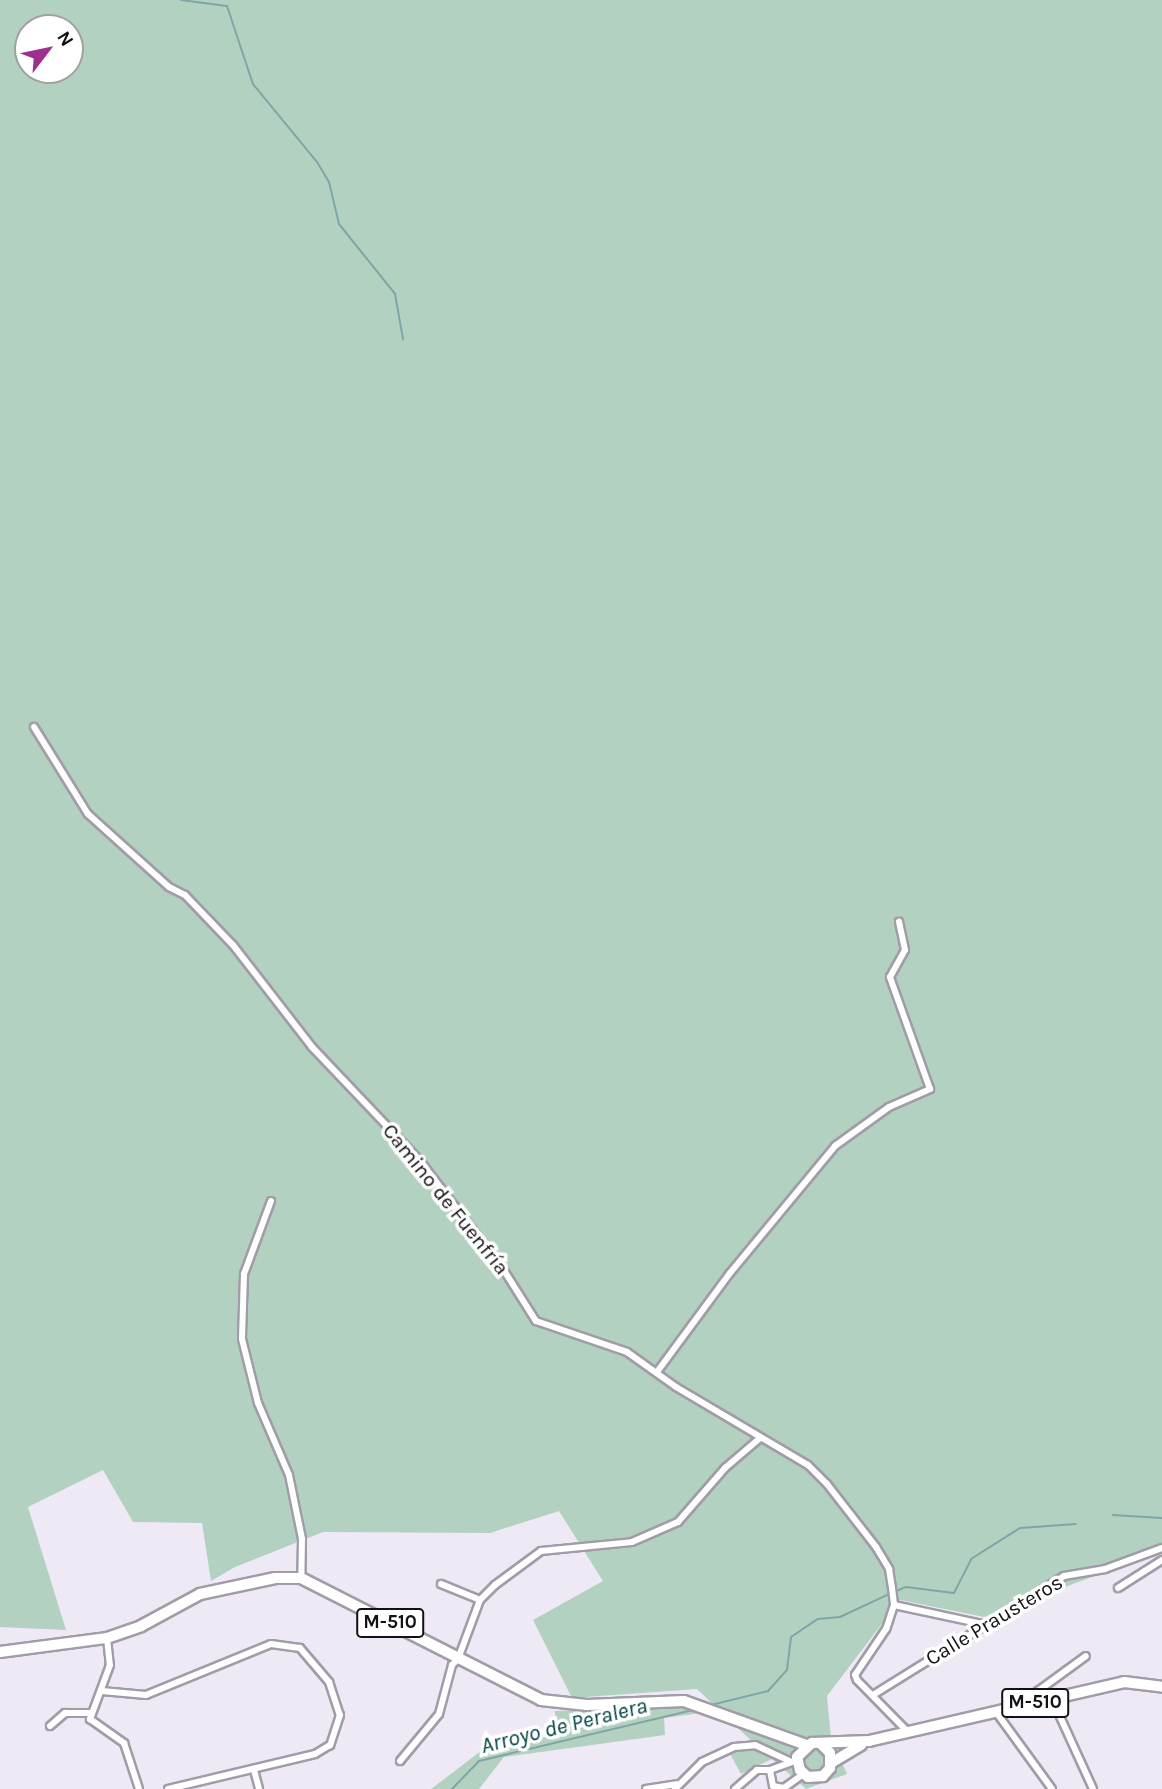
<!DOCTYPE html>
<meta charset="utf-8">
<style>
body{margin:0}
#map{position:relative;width:1162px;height:1789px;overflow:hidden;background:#eee9f5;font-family:Karla,sans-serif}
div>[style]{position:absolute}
.green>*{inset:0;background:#b3d1c1}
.stream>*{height:2px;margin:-1px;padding:0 1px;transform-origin:1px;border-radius:1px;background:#7fa6a5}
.roads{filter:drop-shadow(2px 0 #a19ca7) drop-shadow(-2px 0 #a19ca7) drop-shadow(0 2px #a19ca7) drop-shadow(0 -2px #a19ca7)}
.minor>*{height:6px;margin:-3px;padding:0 3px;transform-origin:3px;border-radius:3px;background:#fff}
.primary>*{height:10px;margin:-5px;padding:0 5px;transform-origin:5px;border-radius:5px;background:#fff}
span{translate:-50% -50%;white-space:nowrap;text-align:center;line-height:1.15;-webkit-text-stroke:7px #fff;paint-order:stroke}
.shield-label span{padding:2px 5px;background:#fff;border:2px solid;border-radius:5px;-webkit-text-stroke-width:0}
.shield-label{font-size:19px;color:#131115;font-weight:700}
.street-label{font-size:21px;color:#131115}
.water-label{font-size:23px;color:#034343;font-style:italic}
.north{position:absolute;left:14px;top:14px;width:70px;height:70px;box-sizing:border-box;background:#fff;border:2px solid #a1a0a1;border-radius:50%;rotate:58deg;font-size:19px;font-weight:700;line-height:28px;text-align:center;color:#131115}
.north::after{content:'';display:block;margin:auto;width:24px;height:32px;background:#9f2f8d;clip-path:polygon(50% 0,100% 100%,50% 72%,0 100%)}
</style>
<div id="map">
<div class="green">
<i style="clip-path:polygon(evenodd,0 0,1162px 0,1162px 1551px,984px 1617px,900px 1600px,827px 1696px,831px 1738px,847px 1774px,806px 1789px,772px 1759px,741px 1774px,729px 1752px,761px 1750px,697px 1689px,572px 1698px,533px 1620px,603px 1581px,559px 1511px,490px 1533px,323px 1532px,235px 1567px,211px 1581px,202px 1523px,133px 1522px,103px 1470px,28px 1507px,66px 1630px,0 1627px,0 0,28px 28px,70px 28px,70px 70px,28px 70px,28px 28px)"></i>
<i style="clip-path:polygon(675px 1705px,701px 1713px,664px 1718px,665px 1735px,504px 1757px,479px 1789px,431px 1789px,498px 1738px,555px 1737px,555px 1711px)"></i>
</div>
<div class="stream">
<i style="left:181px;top:0;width:46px;rotate:7.4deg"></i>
<i style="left:227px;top:6px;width:82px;rotate:71.6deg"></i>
<i style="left:253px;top:84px;width:101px;rotate:50.6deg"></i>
<i style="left:317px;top:162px;width:23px;rotate:59deg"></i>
<i style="left:329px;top:182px;width:43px;rotate:76.6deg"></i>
<i style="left:339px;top:224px;width:90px;rotate:51.3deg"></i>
<i style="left:395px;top:294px;width:46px;rotate:79.9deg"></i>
<i style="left:1113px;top:1515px;width:49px;rotate:3.5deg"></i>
<i style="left:894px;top:1592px;width:13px;rotate:-23deg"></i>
<i style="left:906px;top:1587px;width:48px;rotate:7.1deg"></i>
<i style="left:954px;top:1593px;width:38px;rotate:-63deg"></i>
<i style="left:971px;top:1559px;width:58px;rotate:-32.3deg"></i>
<i style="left:1020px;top:1528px;width:56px;rotate:-4.1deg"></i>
<i style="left:711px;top:1705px;width:59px;rotate:-13.8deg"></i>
<i style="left:768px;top:1691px;width:28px;rotate:-48deg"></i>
<i style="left:787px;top:1670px;width:33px;rotate:-83deg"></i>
<i style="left:791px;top:1637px;width:32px;rotate:-34deg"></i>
<i style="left:818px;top:1619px;width:22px;rotate:-5deg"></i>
<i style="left:840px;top:1617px;width:54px;rotate:-25.1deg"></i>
<i style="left:452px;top:1789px;width:39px;rotate:-46deg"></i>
<i style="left:479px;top:1761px;width:220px;rotate:-13.4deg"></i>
</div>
<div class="roads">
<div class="minor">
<i style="left:34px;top:727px;width:102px;rotate:58.2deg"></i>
<i style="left:88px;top:814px;width:109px;rotate:42deg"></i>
<i style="left:169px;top:887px;width:18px;rotate:27deg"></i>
<i style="left:185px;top:895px;width:69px;rotate:46.2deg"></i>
<i style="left:233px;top:945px;width:129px;rotate:52.2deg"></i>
<i style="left:312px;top:1047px;width:158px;rotate:46.5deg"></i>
<i style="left:421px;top:1162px;width:138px;rotate:52.6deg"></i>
<i style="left:505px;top:1272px;width:58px;rotate:57.7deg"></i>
<i style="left:536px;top:1321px;width:96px;rotate:18.8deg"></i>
<i style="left:627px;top:1352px;width:60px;rotate:35.5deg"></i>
<i style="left:676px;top:1387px;width:153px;rotate:30.6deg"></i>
<i style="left:808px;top:1465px;width:27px;rotate:45deg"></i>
<i style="left:827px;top:1484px;width:80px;rotate:52.1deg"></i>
<i style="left:876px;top:1547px;width:26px;rotate:59deg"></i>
<i style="left:889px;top:1569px;width:19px;rotate:81deg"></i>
<i style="left:892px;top:1588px;width:17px;rotate:83deg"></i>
<i style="left:894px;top:1605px;width:25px;rotate:108deg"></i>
<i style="left:886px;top:1629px;width:55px;rotate:124deg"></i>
<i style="left:855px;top:1675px;width:5px;rotate:68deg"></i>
<i style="left:857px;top:1680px;width:73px;rotate:45.6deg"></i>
<i style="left:271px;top:1201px;width:78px;rotate:110.3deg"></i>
<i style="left:244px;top:1274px;width:65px;rotate:91.8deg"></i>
<i style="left:242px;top:1339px;width:66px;rotate:76deg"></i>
<i style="left:258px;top:1403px;width:78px;rotate:66.7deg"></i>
<i style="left:289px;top:1475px;width:65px;rotate:78.5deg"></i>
<i style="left:302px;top:1539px;width:39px;rotate:91deg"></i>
<i style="left:657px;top:1372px;width:123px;rotate:-53.6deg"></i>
<i style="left:730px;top:1273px;width:165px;rotate:-50.4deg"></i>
<i style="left:835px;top:1146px;width:67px;rotate:-35.8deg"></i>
<i style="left:889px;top:1107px;width:45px;rotate:-23.7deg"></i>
<i style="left:930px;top:1089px;width:119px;rotate:-109.7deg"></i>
<i style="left:890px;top:977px;width:31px;rotate:-61deg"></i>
<i style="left:905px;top:950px;width:29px;rotate:-102deg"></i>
<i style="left:441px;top:1584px;width:42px;rotate:22.3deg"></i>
<i style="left:1118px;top:1588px;width:52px;rotate:-32.5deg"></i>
<i style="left:894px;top:1605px;width:91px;rotate:12.1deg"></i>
<i style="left:107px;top:1638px;width:27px;rotate:84deg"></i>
<i style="left:110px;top:1665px;width:58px;rotate:110.3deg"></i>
<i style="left:90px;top:1719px;width:42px;rotate:35.2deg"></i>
<i style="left:124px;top:1743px;width:48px;rotate:71.9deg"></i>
<i style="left:102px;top:1691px;width:44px;rotate:5.2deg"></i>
<i style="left:146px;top:1695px;width:135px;rotate:-22.2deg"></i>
<i style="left:271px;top:1644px;width:29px;rotate:8deg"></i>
<i style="left:300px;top:1648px;width:45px;rotate:49.5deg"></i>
<i style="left:329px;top:1682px;width:35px;rotate:72deg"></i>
<i style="left:340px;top:1715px;width:32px;rotate:108deg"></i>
<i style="left:330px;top:1745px;width:17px;rotate:149deg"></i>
<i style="left:315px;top:1754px;width:151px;rotate:166.6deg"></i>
<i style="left:873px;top:1695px;width:225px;rotate:-31.9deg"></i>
<i style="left:1064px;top:1576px;width:42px;rotate:-9.7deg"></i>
<i style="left:1105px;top:1569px;width:61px;rotate:-20.2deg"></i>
<i style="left:1052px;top:1699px;width:99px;rotate:65.5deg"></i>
<i style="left:1044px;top:1701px;width:12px;rotate:-121deg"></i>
<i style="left:1038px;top:1691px;width:59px;rotate:-36.1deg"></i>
<i style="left:996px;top:1712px;width:95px;rotate:54deg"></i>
<i style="left:50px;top:1726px;width:20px;rotate:-41deg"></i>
<i style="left:65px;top:1713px;width:24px"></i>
<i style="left:400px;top:1761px;width:61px;rotate:-50.3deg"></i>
<i style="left:439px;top:1714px;width:51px;rotate:-75.1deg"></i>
<i style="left:452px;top:1665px;width:8px;rotate:-45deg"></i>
<i style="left:458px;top:1659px;width:63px;rotate:-69.6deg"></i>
<i style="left:480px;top:1600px;width:21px;rotate:-45deg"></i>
<i style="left:495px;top:1585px;width:57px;rotate:-36.5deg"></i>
<i style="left:541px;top:1551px;width:91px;rotate:-5.6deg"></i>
<i style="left:632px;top:1542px;width:50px;rotate:-23.5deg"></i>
<i style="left:678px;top:1522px;width:72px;rotate:-49deg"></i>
<i style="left:725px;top:1468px;width:45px;rotate:-40.5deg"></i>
<i style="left:254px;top:1770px;width:20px;rotate:75deg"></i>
<i style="left:773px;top:1786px;width:16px;rotate:-101deg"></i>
<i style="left:770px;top:1770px;width:23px;rotate:-20deg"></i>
<i style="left:773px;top:1786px;width:11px;rotate:10deg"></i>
<i style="left:784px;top:1788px;width:24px;rotate:-36deg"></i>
<i style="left:646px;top:1789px;width:31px;rotate:-9deg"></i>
<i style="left:675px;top:1789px;width:38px;rotate:-45deg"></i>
<i style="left:702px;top:1762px;width:35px;rotate:-25deg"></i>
<i style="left:734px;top:1747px;width:21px;rotate:-5deg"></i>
<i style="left:755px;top:1745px;width:40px;rotate:25deg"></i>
<i style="left:735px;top:1789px;width:29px;rotate:-41deg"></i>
<i style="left:757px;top:1770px;width:13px"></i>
</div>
<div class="primary">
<i style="left:0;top:1652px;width:108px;rotate:-7.5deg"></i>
<i style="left:107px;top:1638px;width:36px;rotate:-19deg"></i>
<i style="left:141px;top:1626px;width:67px;rotate:-28.5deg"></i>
<i style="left:200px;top:1594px;width:77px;rotate:-12deg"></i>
<i style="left:275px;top:1578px;width:26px"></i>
<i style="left:301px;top:1578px;width:269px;rotate:26.9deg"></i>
<i style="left:541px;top:1700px;width:46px;rotate:6.2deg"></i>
<i style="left:587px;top:1705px;width:97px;rotate:-2.4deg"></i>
<i style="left:684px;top:1701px;width:130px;rotate:19.8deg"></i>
<i style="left:822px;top:1745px;width:11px;rotate:45deg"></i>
<i style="left:830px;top:1753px;width:15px;rotate:90deg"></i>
<i style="left:830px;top:1768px;width:11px;rotate:131deg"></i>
<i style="left:823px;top:1776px;width:15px;rotate:176deg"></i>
<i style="left:808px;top:1777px;width:11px;rotate:-139deg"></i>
<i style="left:800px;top:1770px;width:13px;rotate:-103deg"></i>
<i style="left:797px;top:1757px;width:21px;rotate:-43deg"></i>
<i style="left:812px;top:1743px;width:57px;rotate:-2deg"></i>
<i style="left:869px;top:1741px;width:262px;rotate:-13deg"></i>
<i style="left:1124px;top:1682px;width:38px;rotate:7deg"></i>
<i style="left:831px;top:1763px;width:35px;rotate:-31deg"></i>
</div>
</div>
<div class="shield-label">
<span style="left:390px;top:1623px">M-510</span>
<span style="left:1035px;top:1703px">M-510</span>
</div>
<div class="street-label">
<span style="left:446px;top:1199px;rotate:51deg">Camino de Fuenfría</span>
<span style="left:994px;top:1620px;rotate:-31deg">Calle Prausteros</span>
</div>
<div class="water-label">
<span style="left:564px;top:1726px;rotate:-14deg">Arroyo de Peralera</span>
</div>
<div class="north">N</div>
</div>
